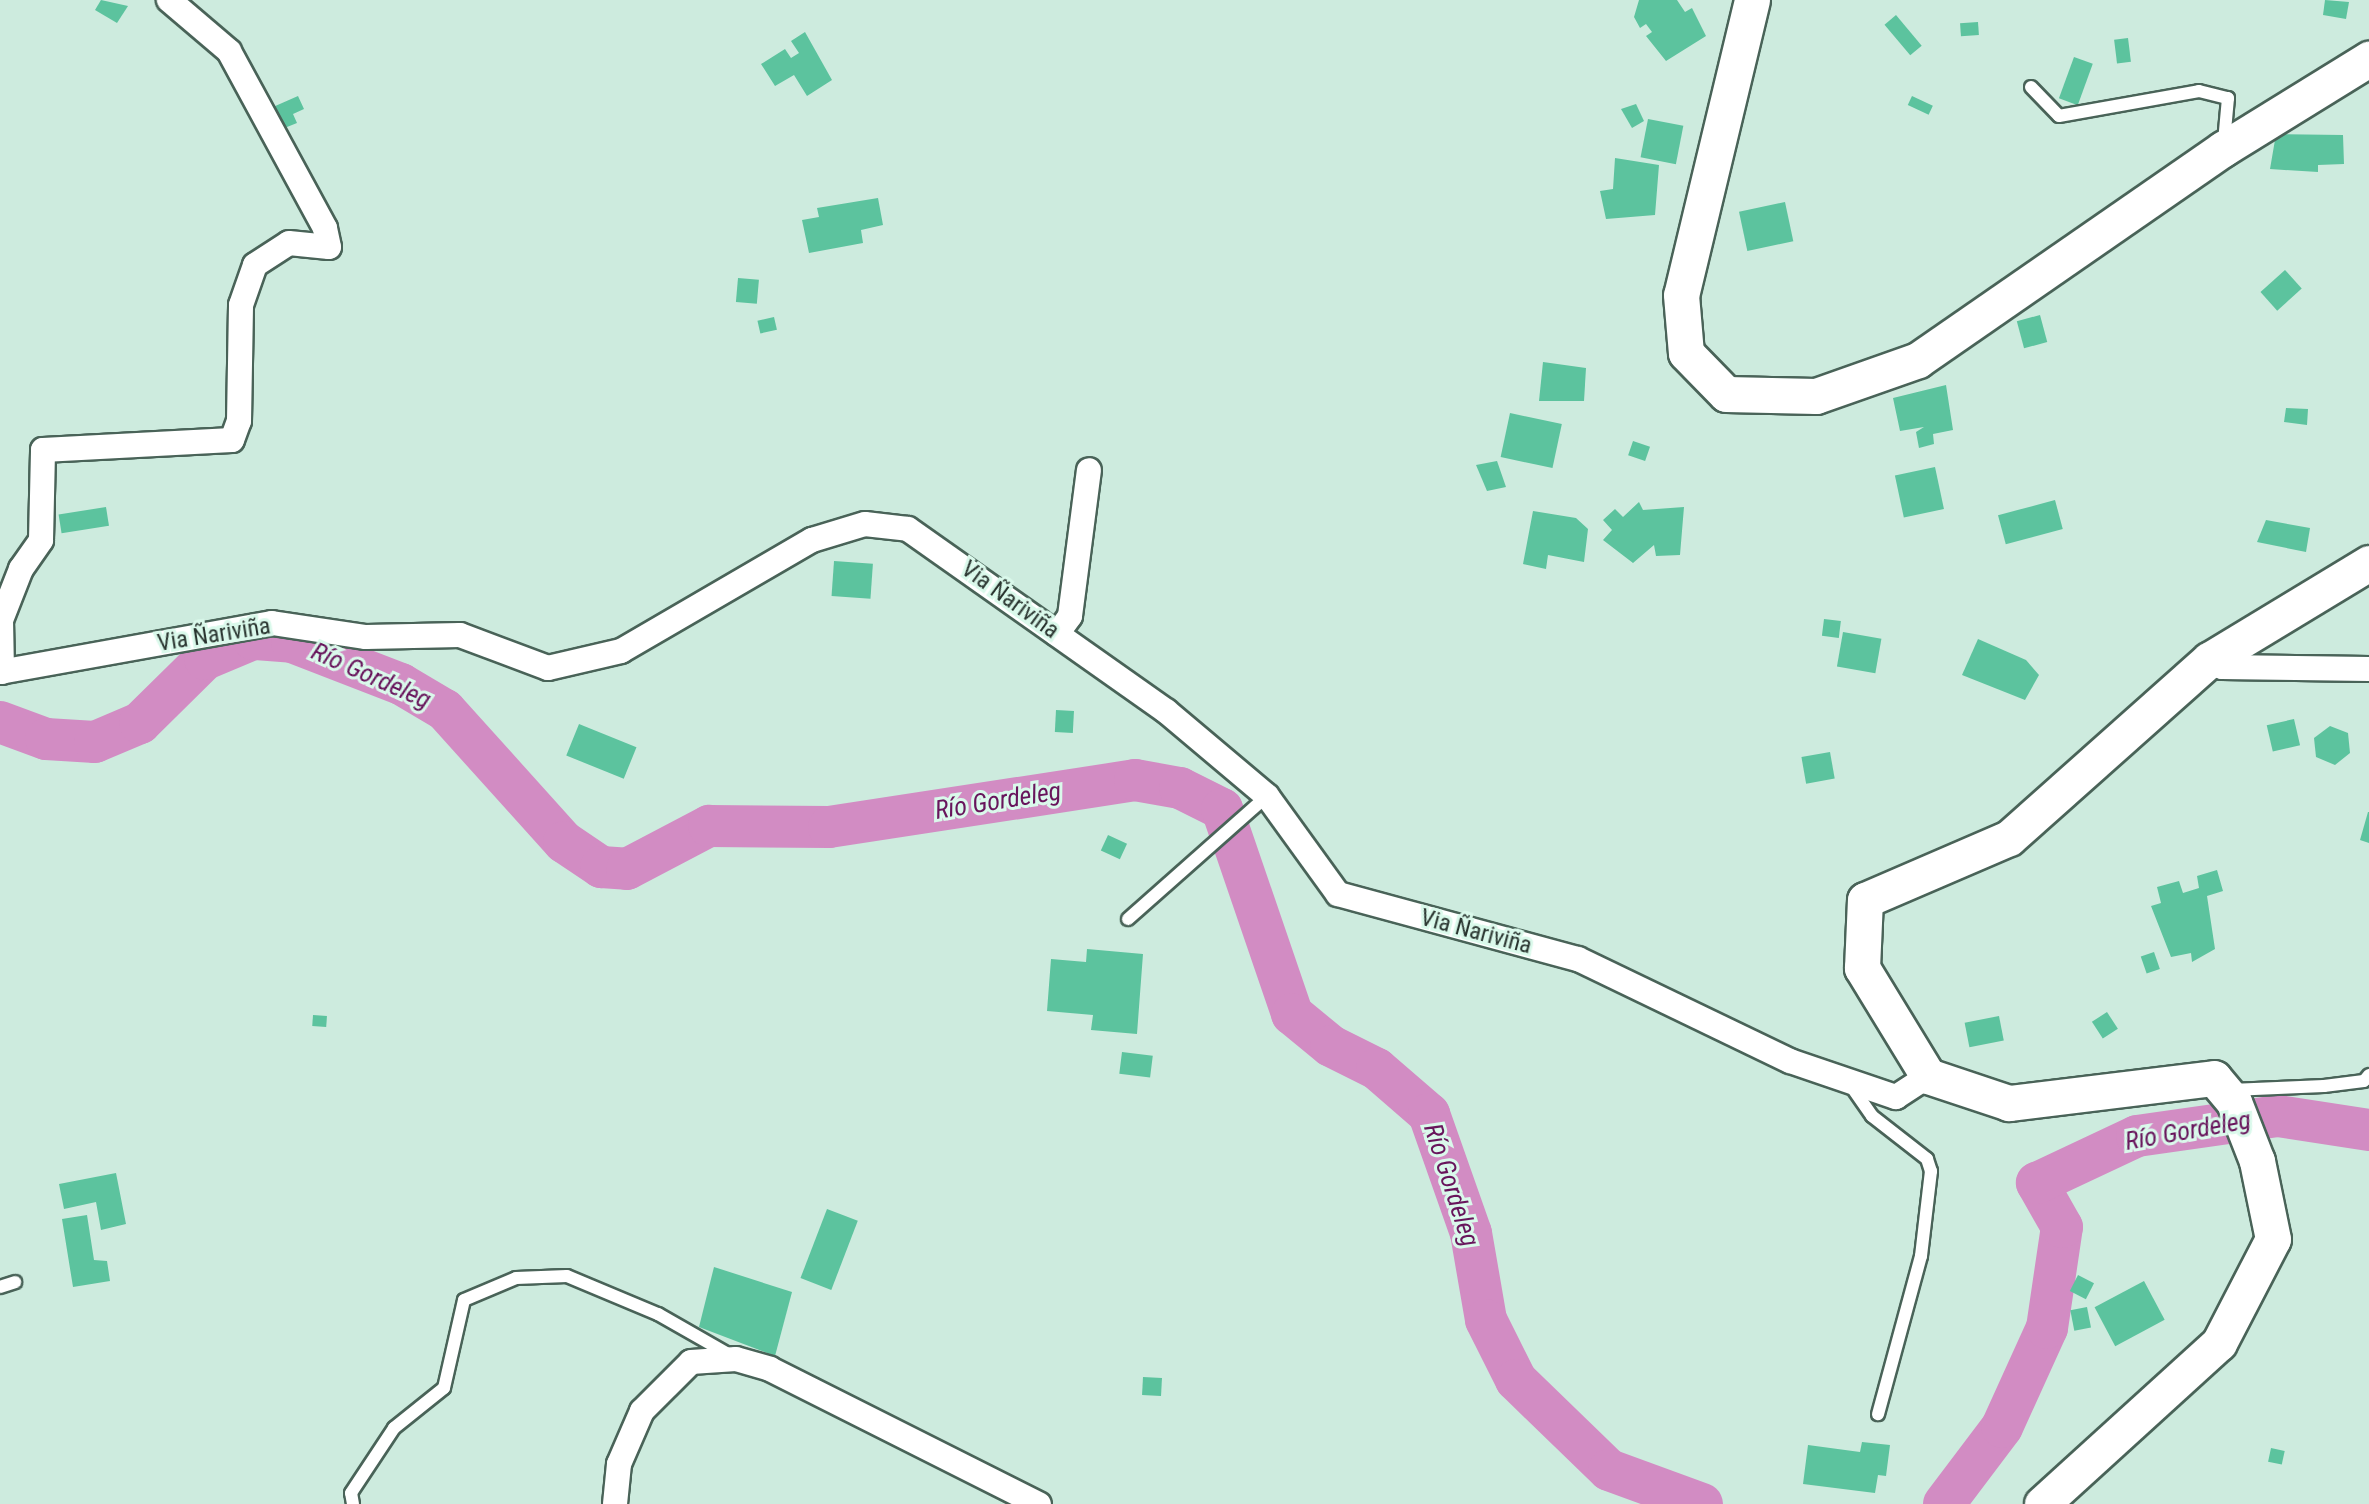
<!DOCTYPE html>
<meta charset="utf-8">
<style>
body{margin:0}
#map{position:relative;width:2369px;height:1504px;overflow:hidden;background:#cdebde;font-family:"Roboto Condensed",sans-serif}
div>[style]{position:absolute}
.river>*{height:42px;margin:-21px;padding:0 21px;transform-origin:21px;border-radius:21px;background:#d28cc3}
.building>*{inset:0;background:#5cc39e;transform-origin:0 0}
.roads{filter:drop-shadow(2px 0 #496358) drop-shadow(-2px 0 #496358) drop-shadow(0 2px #496358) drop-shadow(0 -2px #496358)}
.lane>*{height:12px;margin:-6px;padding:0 6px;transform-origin:6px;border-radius:6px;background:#fff}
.street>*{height:24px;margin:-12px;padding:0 12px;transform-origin:12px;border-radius:12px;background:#fff}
.secondary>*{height:35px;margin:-17.5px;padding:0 17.5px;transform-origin:17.5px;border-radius:17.5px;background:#fff}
span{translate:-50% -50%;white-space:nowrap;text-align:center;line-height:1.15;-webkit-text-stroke:6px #daf9eb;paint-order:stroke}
.street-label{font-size:24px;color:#29342f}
.water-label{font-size:26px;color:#68155c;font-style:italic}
</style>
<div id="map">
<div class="river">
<i style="left:0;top:722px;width:49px;rotate:20.3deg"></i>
<i style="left:46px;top:739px;width:49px;rotate:3.5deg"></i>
<i style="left:95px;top:742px;width:49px;rotate:-22.9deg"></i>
<i style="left:140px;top:723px;width:91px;rotate:-44.6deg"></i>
<i style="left:205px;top:659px;width:52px;rotate:-22.6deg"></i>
<i style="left:253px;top:639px;width:39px;rotate:4deg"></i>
<i style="left:292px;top:642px;width:117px;rotate:21.1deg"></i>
<i style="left:401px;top:684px;width:51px;rotate:30.6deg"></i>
<i style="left:445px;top:710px;width:178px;rotate:48deg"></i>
<i style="left:564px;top:842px;width:45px;rotate:34deg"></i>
<i style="left:601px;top:867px;width:26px;rotate:4deg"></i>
<i style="left:627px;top:869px;width:93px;rotate:-27.7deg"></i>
<i style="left:709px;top:826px;width:120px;rotate:0.5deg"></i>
<i style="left:829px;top:827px;width:310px;rotate:-8.7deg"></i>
<i style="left:1135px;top:780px;width:46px;rotate:10.1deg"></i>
<i style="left:1180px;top:788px;width:47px;rotate:26.6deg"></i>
<i style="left:1222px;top:809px;width:217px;rotate:71.1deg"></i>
<i style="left:1292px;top:1014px;width:50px;rotate:39.4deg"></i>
<i style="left:1331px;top:1046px;width:51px;rotate:26.6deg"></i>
<i style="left:1377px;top:1069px;width:69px;rotate:40.9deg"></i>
<i style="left:1429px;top:1114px;width:126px;rotate:70.6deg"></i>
<i style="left:1471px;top:1233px;width:88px;rotate:80.2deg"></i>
<i style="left:1486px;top:1320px;width:67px;rotate:63.4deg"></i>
<i style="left:1516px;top:1380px;width:129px;rotate:44.1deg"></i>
<i style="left:1609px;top:1470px;width:99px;rotate:20.1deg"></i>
<i style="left:1944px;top:1504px;width:96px;rotate:-53deg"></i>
<i style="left:2002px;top:1427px;width:109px;rotate:-65.6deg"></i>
<i style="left:2047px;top:1328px;width:102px;rotate:-81.6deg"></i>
<i style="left:2062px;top:1227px;width:51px;rotate:-119.6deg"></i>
<i style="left:2037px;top:1183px;width:110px;rotate:-25.2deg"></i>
<i style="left:2137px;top:1136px;width:142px;rotate:-8.1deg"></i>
<i style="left:2278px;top:1116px;width:92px;rotate:8.7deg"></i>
</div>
<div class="building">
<i style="clip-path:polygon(101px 0,128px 6px,117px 23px,95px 10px)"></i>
<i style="clip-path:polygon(1639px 0,1677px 0,1685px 12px,1692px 8px,1706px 36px,1666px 61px,1646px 36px,1652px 32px,1646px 24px,1640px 28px,1634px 17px)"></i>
<i style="clip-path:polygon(2325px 0,2349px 2px,2346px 19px,2323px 15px)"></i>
<i style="left:1896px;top:15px;width:40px;height:15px;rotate:50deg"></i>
<i style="left:1978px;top:22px;width:13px;height:18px;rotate:86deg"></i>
<i style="clip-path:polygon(805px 32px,832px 80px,807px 96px,794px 75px,775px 86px,761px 64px,785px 49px,791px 58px,799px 53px,791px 41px)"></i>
<i style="left:2128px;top:38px;width:24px;height:14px;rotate:83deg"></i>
<i style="left:2074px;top:57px;width:20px;height:44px;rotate:20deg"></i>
<i style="clip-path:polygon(298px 96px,304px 109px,293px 114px,297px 123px,282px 129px,273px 107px)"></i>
<i style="left:1912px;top:96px;width:23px;height:10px;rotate:25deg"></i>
<i style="clip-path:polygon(1636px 104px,1644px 121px,1632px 128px,1621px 109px)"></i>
<i style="left:1648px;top:119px;width:36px;height:39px;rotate:11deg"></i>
<i style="clip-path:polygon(2276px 134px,2343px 135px,2344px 164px,2318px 165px,2318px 172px,2270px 169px)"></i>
<i style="clip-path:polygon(1615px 158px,1659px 165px,1655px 215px,1606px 219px,1600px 191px,1613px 189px)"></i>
<i style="clip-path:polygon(878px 198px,883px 225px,861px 230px,863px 243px,809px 253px,802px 220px,819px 217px,817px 208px)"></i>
<i style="left:1785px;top:202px;width:40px;height:47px;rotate:78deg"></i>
<i style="left:2285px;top:270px;width:25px;height:33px;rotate:48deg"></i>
<i style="left:738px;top:278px;width:21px;height:24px;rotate:5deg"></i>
<i style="left:2040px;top:315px;width:28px;height:24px;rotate:75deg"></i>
<i style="left:774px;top:317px;width:13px;height:17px;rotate:77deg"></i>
<i style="clip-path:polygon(1543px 362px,1586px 368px,1584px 401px,1539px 401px)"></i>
<i style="clip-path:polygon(1946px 385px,1953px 430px,1933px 434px,1934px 444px,1919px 448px,1916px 432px,1924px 427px,1900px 431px,1893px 398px)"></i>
<i style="clip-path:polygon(2286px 408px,2308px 409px,2307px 425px,2284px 422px)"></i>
<i style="left:1510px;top:413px;width:53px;height:45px;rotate:12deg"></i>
<i style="left:1633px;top:441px;width:18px;height:15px;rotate:19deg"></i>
<i style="clip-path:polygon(1497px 461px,1506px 487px,1487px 491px,1476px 465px)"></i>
<i style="left:1935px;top:467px;width:43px;height:41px;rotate:78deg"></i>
<i style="left:2055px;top:500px;width:30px;height:59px;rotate:75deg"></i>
<i style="clip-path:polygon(1639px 502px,1643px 510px,1684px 507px,1680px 555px,1656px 556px,1654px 545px,1633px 563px,1603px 540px,1612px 530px,1603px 520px,1615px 509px,1623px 517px)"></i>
<i style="left:106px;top:507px;width:19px;height:48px;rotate:81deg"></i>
<i style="clip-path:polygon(1533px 511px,1576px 518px,1588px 529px,1584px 562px,1548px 555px,1546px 569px,1523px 564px)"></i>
<i style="clip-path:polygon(2266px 520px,2310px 528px,2306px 552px,2257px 542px)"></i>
<i style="left:834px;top:561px;width:39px;height:35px;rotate:4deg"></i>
<i style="left:1824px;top:619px;width:17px;height:17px;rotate:7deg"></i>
<i style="left:1843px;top:632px;width:39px;height:35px;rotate:10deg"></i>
<i style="clip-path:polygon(1978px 639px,2026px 660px,2039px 675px,2025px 700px,1962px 675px)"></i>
<i style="left:1056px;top:710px;width:18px;height:22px;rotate:3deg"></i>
<i style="left:2294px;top:719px;width:27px;height:28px;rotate:77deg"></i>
<i style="left:579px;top:724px;width:62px;height:34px;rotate:22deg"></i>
<i style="clip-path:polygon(2330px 726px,2348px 733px,2350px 753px,2335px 765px,2316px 757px,2314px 738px)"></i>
<i style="left:1830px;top:752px;width:27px;height:29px;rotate:80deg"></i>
<i style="clip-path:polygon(2368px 812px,2369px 812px,2369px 843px,2360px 840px)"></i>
<i style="left:1108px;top:835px;width:21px;height:17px;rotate:25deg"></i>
<i style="clip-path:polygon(2217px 870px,2223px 891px,2207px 896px,2215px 949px,2192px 962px,2191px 953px,2171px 957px,2151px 906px,2161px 903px,2157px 887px,2179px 881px,2183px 893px,2199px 888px,2197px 876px)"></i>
<i style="clip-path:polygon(1087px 949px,1143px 954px,1137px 1034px,1091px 1030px,1093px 1015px,1047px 1011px,1051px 959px,1086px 962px)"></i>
<i style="left:2154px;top:952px;width:18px;height:14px;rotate:71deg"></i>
<i style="left:2107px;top:1012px;width:20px;height:18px;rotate:57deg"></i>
<i style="left:313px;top:1015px;width:14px;height:11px;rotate:4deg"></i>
<i style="left:1999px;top:1016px;width:25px;height:35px;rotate:79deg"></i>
<i style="left:1122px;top:1052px;width:31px;height:22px;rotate:7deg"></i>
<i style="clip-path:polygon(116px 1173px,126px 1224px,101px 1230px,96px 1202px,64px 1209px,59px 1184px)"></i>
<i style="left:827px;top:1209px;width:33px;height:74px;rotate:21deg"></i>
<i style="clip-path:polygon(87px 1215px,94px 1260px,107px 1261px,110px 1281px,73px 1287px,62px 1219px)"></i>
<i style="clip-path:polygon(714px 1267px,792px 1292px,775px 1356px,699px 1327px)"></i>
<i style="left:2078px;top:1275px;width:18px;height:18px;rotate:27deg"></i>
<i style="left:2144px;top:1281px;width:44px;height:56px;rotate:62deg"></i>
<i style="left:2087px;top:1307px;width:21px;height:17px;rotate:79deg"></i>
<i style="left:1143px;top:1377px;width:19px;height:18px;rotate:3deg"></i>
<i style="clip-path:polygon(1862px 1442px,1890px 1445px,1886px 1476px,1878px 1475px,1875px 1493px,1803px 1484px,1808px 1445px,1860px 1452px)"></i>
<i style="left:2271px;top:1448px;width:14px;height:14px;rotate:12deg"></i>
</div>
<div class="roads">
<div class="lane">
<i style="left:2031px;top:87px;width:40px;rotate:46deg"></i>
<i style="left:2059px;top:116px;width:142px;rotate:-10.1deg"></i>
<i style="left:2199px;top:91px;width:30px;rotate:14deg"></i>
<i style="left:2228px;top:98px;width:44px;rotate:95.2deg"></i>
<i style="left:1128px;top:919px;width:186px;rotate:-41.5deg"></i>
<i style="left:1849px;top:1083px;width:40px;rotate:55.1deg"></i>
<i style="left:1872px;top:1116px;width:70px;rotate:38deg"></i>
<i style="left:1927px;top:1159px;width:13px;rotate:72deg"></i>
<i style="left:1931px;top:1171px;width:86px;rotate:96.7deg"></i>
<i style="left:1921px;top:1256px;width:164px;rotate:105.2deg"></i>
<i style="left:2231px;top:1090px;width:93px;rotate:-2.5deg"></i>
<i style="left:2324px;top:1086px;width:40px;rotate:-7.1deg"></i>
<i style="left:2364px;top:1081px;width:8px;rotate:-50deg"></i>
<i style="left:0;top:1287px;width:16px;rotate:-18deg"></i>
<i style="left:353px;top:1504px;width:11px;rotate:-100deg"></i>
<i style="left:351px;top:1493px;width:78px;rotate:-56.5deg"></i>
<i style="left:394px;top:1428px;width:64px;rotate:-38.7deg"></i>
<i style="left:444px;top:1388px;width:90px;rotate:-77.2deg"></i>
<i style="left:464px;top:1300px;width:56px;rotate:-22.9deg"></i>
<i style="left:516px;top:1278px;width:51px;rotate:-2.2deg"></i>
<i style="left:567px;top:1276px;width:99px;rotate:22.7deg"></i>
<i style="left:658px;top:1314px;width:83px;rotate:29.7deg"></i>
</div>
<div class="street">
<i style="left:1057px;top:634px;width:22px;rotate:-54deg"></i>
<i style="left:1070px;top:616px;width:147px;rotate:-82.6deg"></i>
<i style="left:2209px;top:660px;width:15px;rotate:28deg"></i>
<i style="left:2222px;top:667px;width:147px;rotate:0.8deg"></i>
<i style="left:0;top:672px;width:276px;rotate:-10.2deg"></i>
<i style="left:272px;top:623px;width:95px;rotate:8.5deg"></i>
<i style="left:366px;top:637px;width:94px;rotate:-1.2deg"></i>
<i style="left:460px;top:635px;width:94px;rotate:20.6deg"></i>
<i style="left:548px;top:668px;width:75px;rotate:-13.1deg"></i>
<i style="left:621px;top:651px;width:221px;rotate:-30.2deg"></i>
<i style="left:812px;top:540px;width:55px;rotate:-16.8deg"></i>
<i style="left:865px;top:524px;width:43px;rotate:6.6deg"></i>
<i style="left:908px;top:529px;width:316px;rotate:35.2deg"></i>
<i style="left:1166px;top:711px;width:132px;rotate:40.1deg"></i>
<i style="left:1267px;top:796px;width:121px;rotate:54.1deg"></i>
<i style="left:1338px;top:894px;width:249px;rotate:15.2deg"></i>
<i style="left:1578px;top:959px;width:235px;rotate:25.7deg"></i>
<i style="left:1790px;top:1061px;width:112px;rotate:18.8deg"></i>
<i style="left:1896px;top:1097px;width:38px;rotate:-33deg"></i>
<i style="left:2px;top:672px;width:52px;rotate:-91.1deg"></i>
<i style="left:1px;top:620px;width:55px;rotate:-68.6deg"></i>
<i style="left:21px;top:569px;width:35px;rotate:-55deg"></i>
<i style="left:41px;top:540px;width:90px;rotate:-88.7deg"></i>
<i style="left:43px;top:450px;width:189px;rotate:-3deg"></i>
<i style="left:232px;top:440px;width:20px;rotate:-70deg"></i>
<i style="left:239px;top:421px;width:116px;rotate:-89deg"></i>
<i style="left:241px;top:305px;width:42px;rotate:-70.7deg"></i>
<i style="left:255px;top:265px;width:40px;rotate:-32.9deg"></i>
<i style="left:289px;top:243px;width:40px;rotate:5.7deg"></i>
<i style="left:329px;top:247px;width:19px;rotate:-102deg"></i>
<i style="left:325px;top:228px;width:201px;rotate:-118.5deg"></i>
<i style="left:229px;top:51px;width:79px;rotate:-139.6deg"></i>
<i style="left:615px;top:1504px;width:40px;rotate:-84.3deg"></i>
<i style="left:619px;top:1464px;width:58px;rotate:-66.5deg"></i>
<i style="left:642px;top:1411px;width:69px;rotate:-45deg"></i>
<i style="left:691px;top:1362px;width:45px;rotate:-3.8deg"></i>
<i style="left:736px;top:1359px;width:35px;rotate:16deg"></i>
<i style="left:770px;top:1369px;width:301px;rotate:26.7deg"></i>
</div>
<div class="secondary">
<i style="left:1752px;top:0;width:303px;rotate:103.5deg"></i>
<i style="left:1681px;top:295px;width:58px;rotate:85.1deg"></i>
<i style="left:1686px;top:353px;width:57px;rotate:45.7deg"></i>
<i style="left:1726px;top:394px;width:90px;rotate:1.3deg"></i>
<i style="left:1816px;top:396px;width:108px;rotate:-19.4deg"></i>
<i style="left:1918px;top:360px;width:371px;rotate:-34.7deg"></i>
<i style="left:2223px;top:149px;width:172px;rotate:-31.7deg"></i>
<i style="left:2042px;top:1504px;width:239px;rotate:-42.3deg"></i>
<i style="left:2219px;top:1343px;width:117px;rotate:-62.6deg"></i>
<i style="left:2273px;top:1239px;width:80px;rotate:-101.6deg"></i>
<i style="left:2257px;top:1161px;width:63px;rotate:-111.3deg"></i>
<i style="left:2234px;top:1102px;width:31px;rotate:-130deg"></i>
<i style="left:2214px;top:1078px;width:207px;rotate:173deg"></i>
<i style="left:2009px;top:1103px;width:85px;rotate:-161.6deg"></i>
<i style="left:1928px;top:1076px;width:127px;rotate:-121.4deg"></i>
<i style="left:1862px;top:968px;width:68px;rotate:-87.5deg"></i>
<i style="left:1865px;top:900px;width:157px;rotate:-23.3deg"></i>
<i style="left:2009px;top:838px;width:268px;rotate:-41.7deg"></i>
<i style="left:2209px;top:660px;width:187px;rotate:-31.2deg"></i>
</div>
</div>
<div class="street-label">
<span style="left:1010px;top:600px;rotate:36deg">Via Ñariviña</span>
<span style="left:214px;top:635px;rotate:-9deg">Via Ñariviña</span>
<span style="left:1476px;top:932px;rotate:15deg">Via Ñariviña</span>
</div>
<div class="water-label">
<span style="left:371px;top:676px;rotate:24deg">Río Gordeleg</span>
<span style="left:998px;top:801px;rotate:-9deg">Río Gordeleg</span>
<span style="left:2188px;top:1131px;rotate:-10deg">Río Gordeleg</span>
<span style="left:1451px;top:1185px;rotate:72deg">Río Gordeleg</span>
</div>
</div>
